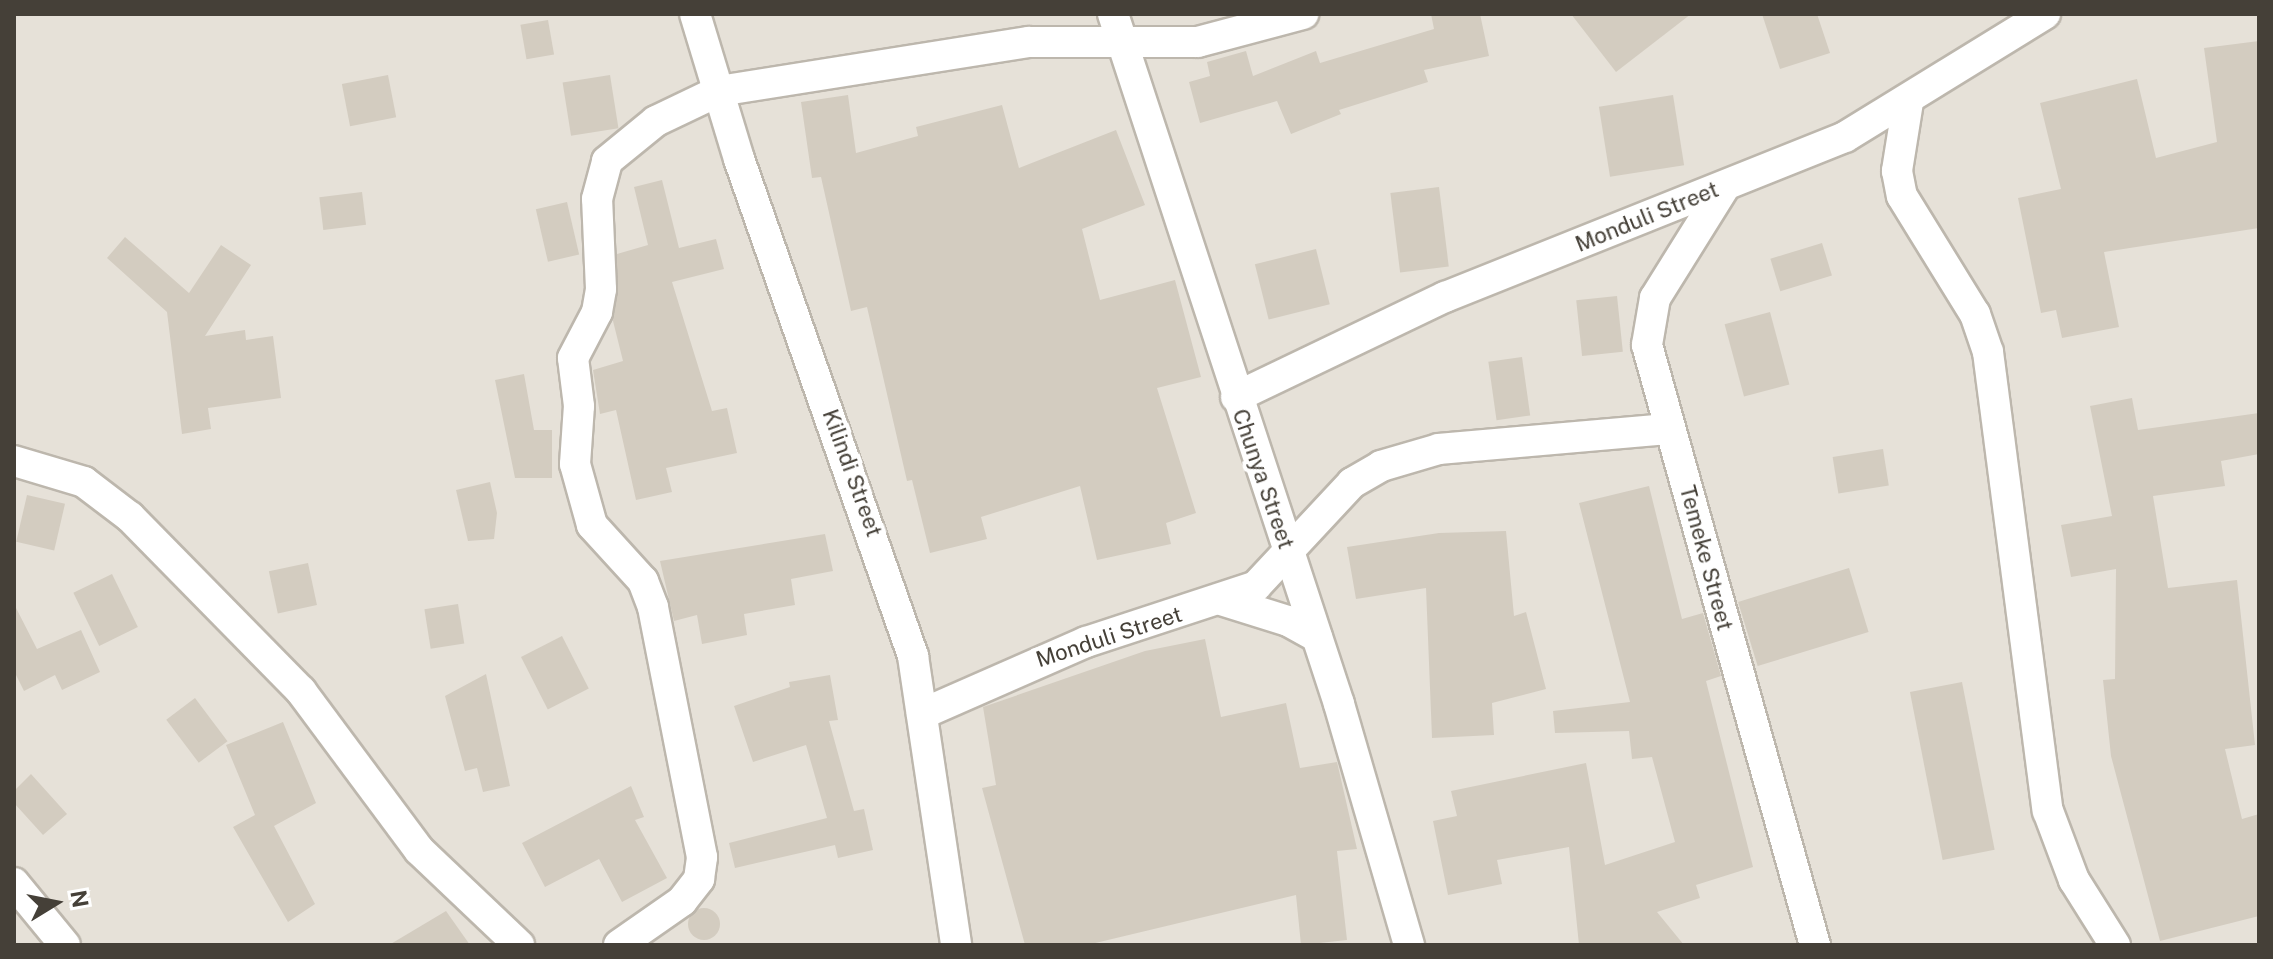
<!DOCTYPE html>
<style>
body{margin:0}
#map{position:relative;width:2273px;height:959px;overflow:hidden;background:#f2f0e9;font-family:"Public Sans",sans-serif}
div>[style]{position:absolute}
.residential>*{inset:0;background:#e6e1d8;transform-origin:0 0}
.building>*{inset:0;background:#d3ccc0;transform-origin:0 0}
.round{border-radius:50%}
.roads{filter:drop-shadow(2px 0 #bdb7ad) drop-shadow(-2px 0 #bdb7ad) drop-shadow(0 2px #bdb7ad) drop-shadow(0 -2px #bdb7ad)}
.street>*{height:30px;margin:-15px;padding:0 15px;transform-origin:15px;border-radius:15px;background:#fff}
span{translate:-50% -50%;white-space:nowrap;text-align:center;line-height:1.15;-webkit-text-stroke:8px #fff;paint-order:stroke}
.street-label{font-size:22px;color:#454038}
.frame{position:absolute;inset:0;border:16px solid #454038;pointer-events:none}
.north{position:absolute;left:16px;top:863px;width:80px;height:80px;-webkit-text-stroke:6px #fff;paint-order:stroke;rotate:80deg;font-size:22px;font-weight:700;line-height:32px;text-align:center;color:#454038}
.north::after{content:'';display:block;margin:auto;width:28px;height:36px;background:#454038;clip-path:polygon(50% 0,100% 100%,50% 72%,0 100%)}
</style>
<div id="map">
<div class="residential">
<i style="left:14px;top:14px;width:2245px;height:931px"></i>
</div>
<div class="building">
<i style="clip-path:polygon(1431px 14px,1480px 14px,1489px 56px,1424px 70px,1428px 82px,1339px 110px,1341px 114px,1291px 134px,1277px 101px,1200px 123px,1189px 82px,1210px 76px,1207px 62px,1246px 51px,1253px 76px,1316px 51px,1320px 63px,1434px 29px)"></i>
<i style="clip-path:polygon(1571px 14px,1691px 14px,1616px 72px)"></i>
<i style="clip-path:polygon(1762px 14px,1817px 14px,1830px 53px,1780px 69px)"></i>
<i style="left:548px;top:20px;width:35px;height:28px;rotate:80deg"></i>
<i style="clip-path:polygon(2259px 41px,2259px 228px,2104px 252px,2119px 327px,2062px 338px,2056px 310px,2041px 313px,2018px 198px,2061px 189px,2040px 103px,2137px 79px,2156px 158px,2217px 142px,2204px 48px)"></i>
<i style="left:388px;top:75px;width:43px;height:47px;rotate:79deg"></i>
<i style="left:610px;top:75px;width:54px;height:48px;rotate:81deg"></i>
<i style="clip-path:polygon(848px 95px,856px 153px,918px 136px,916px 127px,1002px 105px,1019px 168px,1116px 130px,1145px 205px,1082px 229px,1100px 300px,1175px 280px,1201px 377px,1157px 388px,1196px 513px,1166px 523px,1171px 544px,1097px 560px,1080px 486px,981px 517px,987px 539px,930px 553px,912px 480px,907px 481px,867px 307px,851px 311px,821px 177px,812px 178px,801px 102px)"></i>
<i style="left:1673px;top:95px;width:71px;height:75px;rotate:81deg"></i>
<i style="clip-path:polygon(662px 180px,679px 248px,716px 239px,724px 269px,672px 282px,712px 411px,727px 408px,737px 453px,666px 468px,672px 492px,636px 500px,616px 410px,600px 414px,593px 370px,623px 361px,613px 321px,617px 254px,648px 245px,634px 187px)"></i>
<i style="left:1439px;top:187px;width:80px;height:49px;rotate:83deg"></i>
<i style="left:362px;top:192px;width:33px;height:43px;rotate:83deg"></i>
<i style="left:567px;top:202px;width:54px;height:32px;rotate:77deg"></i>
<i style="clip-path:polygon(125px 237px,189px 293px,221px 245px,251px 265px,205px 336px,245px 330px,246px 340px,273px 336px,281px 398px,208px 408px,211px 429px,182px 434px,167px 312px,107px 258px)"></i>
<i style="left:1822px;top:243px;width:34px;height:54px;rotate:73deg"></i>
<i style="left:1316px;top:249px;width:57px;height:63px;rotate:76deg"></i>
<i style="left:1617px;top:296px;width:56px;height:41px;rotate:84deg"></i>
<i style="left:1770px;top:312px;width:75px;height:47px;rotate:75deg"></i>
<i style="left:1522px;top:357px;width:59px;height:34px;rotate:82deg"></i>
<i style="clip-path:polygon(524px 374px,534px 430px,552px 430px,552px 478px,515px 478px,495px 380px)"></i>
<i style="clip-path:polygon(2132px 398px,2138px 430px,2259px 413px,2259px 454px,2221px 461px,2225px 486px,2153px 496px,2168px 588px,2237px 580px,2255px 745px,2225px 749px,2242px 819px,2259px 814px,2259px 916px,2160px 941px,2111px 756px,2103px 680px,2115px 679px,2116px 569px,2071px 577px,2061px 525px,2112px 516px,2090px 406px)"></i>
<i style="left:1883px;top:449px;width:37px;height:51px;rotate:81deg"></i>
<i style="clip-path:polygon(490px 482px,497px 513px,494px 539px,468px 541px,456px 490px)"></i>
<i style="clip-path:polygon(1649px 486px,1682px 619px,1703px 613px,1721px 676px,1706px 681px,1753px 867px,1696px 885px,1700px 898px,1657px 912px,1684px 945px,1579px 945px,1569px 847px,1497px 860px,1502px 884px,1448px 895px,1433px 821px,1457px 816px,1451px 791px,1586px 763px,1605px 865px,1675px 842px,1652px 757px,1632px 759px,1629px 731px,1555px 733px,1553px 711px,1630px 702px,1579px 503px)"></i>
<i style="left:27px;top:495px;width:39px;height:48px;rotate:13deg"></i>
<i style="clip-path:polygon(1506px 531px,1514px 616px,1526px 612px,1546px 689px,1492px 703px,1494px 735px,1432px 738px,1426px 588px,1356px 599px,1347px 547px,1439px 533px)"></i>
<i style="clip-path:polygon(825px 534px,833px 571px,791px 579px,795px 605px,744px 614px,747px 635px,702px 644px,697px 615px,674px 621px,660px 561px)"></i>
<i style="left:308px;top:563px;width:43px;height:40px;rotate:78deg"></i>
<i style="left:1849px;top:568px;width:67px;height:116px;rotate:73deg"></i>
<i style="left:112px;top:574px;width:59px;height:43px;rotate:64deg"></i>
<i style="clip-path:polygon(14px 604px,37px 649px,81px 630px,100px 672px,62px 690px,55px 675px,24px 691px,14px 671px)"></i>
<i style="left:458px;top:604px;width:40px;height:34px;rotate:81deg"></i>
<i style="left:562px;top:636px;width:59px;height:46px;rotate:63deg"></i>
<i style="clip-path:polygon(1205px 639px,1221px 717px,1286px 703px,1300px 768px,1337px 762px,1357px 849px,1337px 851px,1347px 940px,1301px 945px,1296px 895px,1087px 945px,1025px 945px,982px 788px,996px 785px,983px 707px,1145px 651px)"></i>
<i style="clip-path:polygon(486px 674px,510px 786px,483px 792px,477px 768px,465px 771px,445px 696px)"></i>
<i style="clip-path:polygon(830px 675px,838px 720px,829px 721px,854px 811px,864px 809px,873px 850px,838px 858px,835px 845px,735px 868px,729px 843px,827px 818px,806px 745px,753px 762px,734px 706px,790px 687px,789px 682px)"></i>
<i style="left:1962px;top:682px;width:171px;height:53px;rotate:79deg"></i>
<i style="left:195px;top:698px;width:54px;height:36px;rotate:53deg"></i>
<i style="clip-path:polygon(283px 722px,316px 803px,274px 826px,315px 904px,288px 922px,233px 827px,255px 815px,226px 745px)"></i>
<i style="clip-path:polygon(31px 774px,67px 814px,43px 835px,14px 803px,14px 791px)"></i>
<i style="clip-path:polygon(631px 786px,644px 817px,635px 820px,667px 878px,622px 902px,599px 859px,545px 887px,522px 843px)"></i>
<i class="round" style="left:688px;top:908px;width:32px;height:32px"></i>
<i style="clip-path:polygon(446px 911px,470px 945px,389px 945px)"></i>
</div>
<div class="roads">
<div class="street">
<i style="left:695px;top:14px;width:152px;rotate:73.1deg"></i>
<i style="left:739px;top:159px;width:527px;rotate:70.7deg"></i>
<i style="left:913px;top:656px;width:292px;rotate:81.5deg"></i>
<i style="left:1113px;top:14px;width:726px;rotate:71.86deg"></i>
<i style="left:1339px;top:704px;width:251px;rotate:73.8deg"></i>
<i style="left:1908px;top:102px;width:70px;rotate:99.1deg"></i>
<i style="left:1897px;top:171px;width:25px;rotate:79deg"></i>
<i style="left:1902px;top:196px;width:139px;rotate:58.3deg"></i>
<i style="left:1975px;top:314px;width:40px;rotate:71.1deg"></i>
<i style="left:1988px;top:352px;width:463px;rotate:82.6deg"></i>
<i style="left:2048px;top:811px;width:74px;rotate:69.4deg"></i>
<i style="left:2074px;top:880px;width:77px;rotate:57.8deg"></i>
<i style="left:1725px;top:186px;width:132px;rotate:122deg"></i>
<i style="left:1655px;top:298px;width:48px;rotate:99.7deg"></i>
<i style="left:1647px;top:345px;width:623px;rotate:74.36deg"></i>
<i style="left:1236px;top:397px;width:232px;rotate:-25.6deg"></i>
<i style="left:1445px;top:297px;width:431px;rotate:-21.8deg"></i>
<i style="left:1845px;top:137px;width:235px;rotate:-31.6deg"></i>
<i style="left:14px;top:461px;width:73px;rotate:16.7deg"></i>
<i style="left:84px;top:482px;width:58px;rotate:37.3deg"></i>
<i style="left:130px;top:517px;width:244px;rotate:45.5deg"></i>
<i style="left:301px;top:691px;width:198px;rotate:53.4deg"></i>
<i style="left:419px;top:850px;width:138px;rotate:43.5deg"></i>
<i style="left:1224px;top:601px;width:67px;rotate:17.4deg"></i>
<i style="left:1288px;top:621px;width:33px;rotate:29deg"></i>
<i style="left:922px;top:714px;width:179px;rotate:-23.7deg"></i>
<i style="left:1086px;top:642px;width:179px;rotate:-18.2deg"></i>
<i style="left:1256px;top:586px;width:141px;rotate:-47deg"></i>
<i style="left:1352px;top:483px;width:34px;rotate:-30deg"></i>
<i style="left:1381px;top:466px;width:60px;rotate:-16.3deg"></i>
<i style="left:1439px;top:449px;width:229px;rotate:-5deg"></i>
<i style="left:14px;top:883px;width:80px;rotate:50.6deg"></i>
<i style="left:619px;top:945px;width:77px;rotate:-34.9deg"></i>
<i style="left:682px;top:901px;width:28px;rotate:-52deg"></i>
<i style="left:699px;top:879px;width:22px;rotate:-82deg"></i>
<i style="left:702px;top:857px;width:255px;rotate:-101.1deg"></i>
<i style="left:653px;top:607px;width:28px;rotate:-111deg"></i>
<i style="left:643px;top:581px;width:76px;rotate:-132.3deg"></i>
<i style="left:592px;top:525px;width:63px;rotate:-105.6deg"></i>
<i style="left:575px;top:464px;width:58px;rotate:-86.1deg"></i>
<i style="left:579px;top:406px;width:48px;rotate:-97.1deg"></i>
<i style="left:573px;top:358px;width:52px;rotate:-62.4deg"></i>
<i style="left:597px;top:312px;width:23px;rotate:-80deg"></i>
<i style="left:601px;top:289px;width:90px;rotate:-92.5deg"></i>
<i style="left:597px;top:199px;width:39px;rotate:-75deg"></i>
<i style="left:607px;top:161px;width:63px;rotate:-39.2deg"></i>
<i style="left:656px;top:121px;width:70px;rotate:-25.5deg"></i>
<i style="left:719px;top:91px;width:314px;rotate:-9deg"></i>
<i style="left:1029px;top:42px;width:169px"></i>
<i style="left:1198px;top:42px;width:109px;rotate:-14.9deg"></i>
</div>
</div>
<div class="street-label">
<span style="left:1647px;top:217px;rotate:-22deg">Monduli Street</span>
<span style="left:852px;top:473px;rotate:70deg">Kilindi Street</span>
<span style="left:1263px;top:479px;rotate:71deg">Chunya Street</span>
<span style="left:1706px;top:558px;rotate:75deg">Temeke Street</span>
<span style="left:1109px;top:637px;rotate:-18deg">Monduli Street</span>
</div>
<div class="frame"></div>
<div class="north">N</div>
</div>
